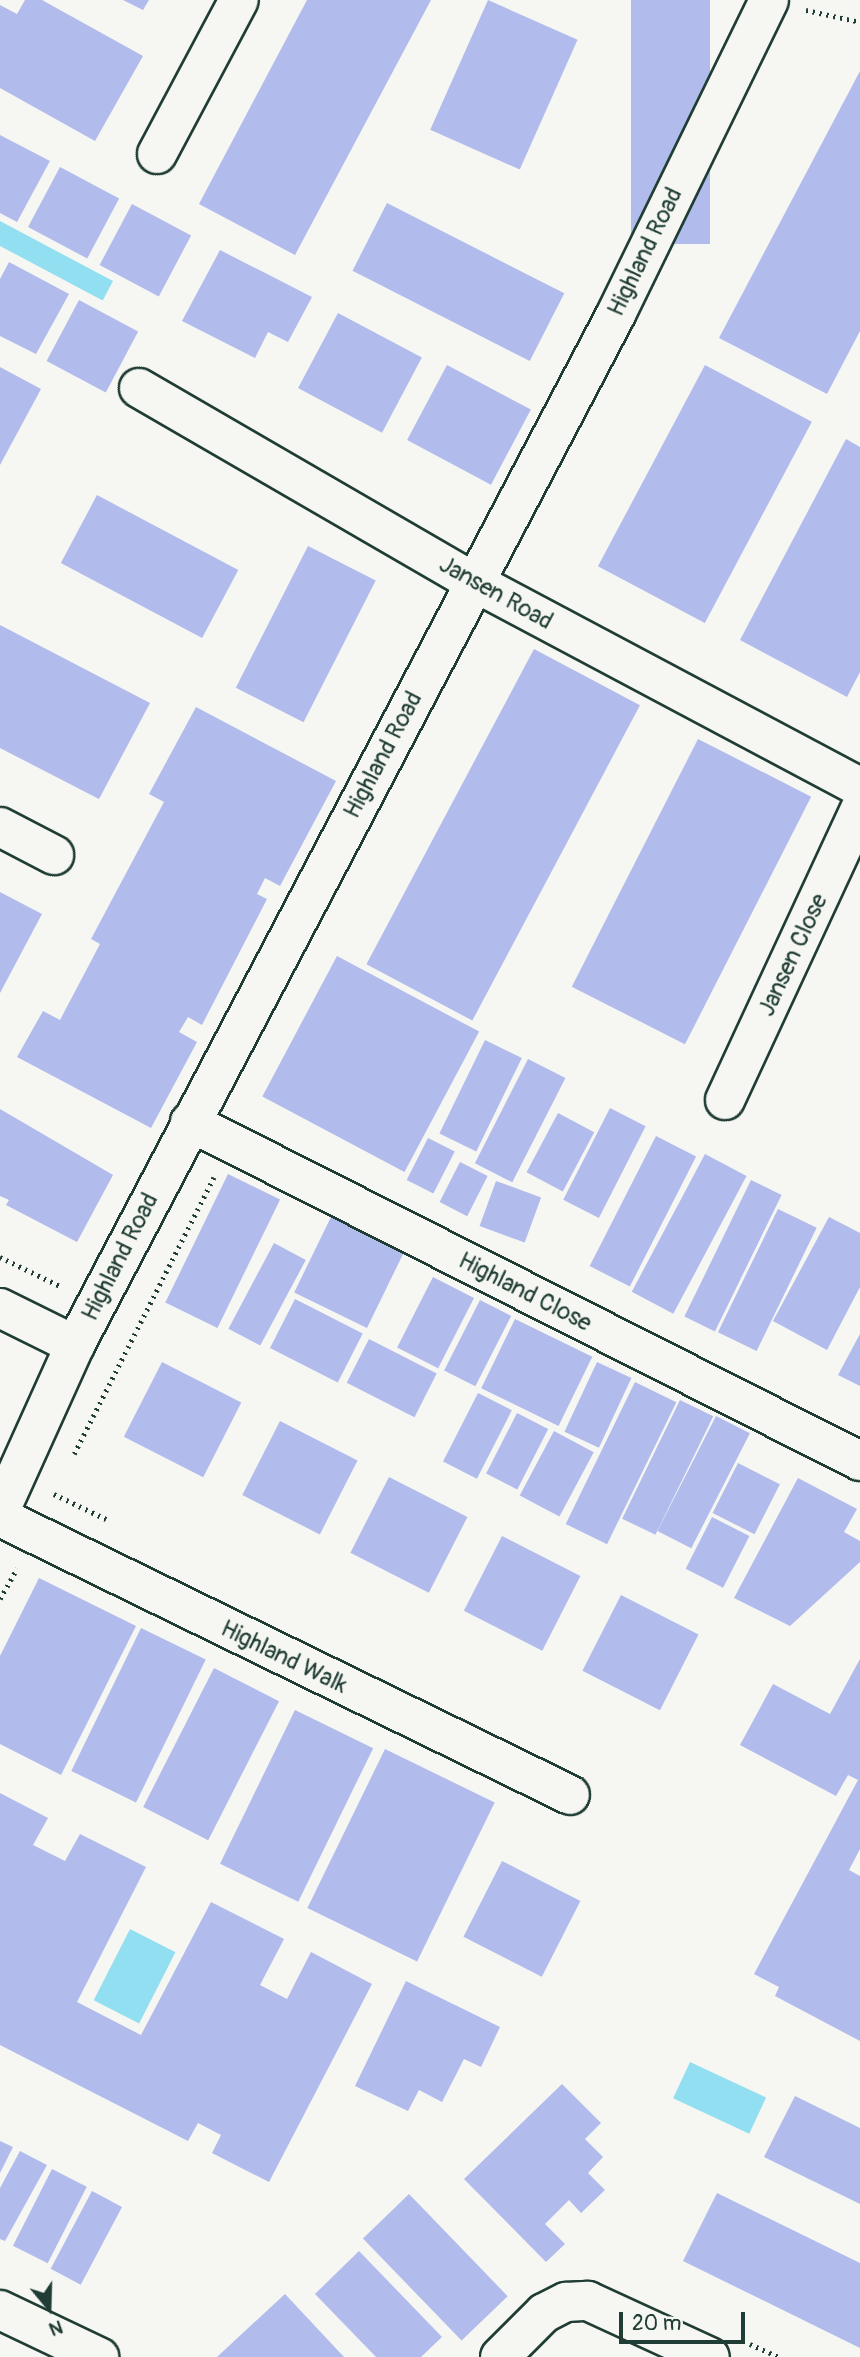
<!DOCTYPE html>
<style>
body{margin:0}
#map{position:relative;width:860px;height:2357px;overflow:hidden;background:#f6f6f2;font-family:Pangolin,sans-serif}
div>[style]{position:absolute}
.water>*{inset:0;background:#92dff1;transform-origin:0 0}
.building>*{inset:0;background:#b1bced;transform-origin:0 0}
.path>*{height:4.5px;margin-top:-2.25px;transform-origin:0;background:repeating-linear-gradient(90deg,#1f3d34 0 2px,transparent 0 7px)}
.roads{filter:drop-shadow(2px 0 #1f3d34) drop-shadow(-2px 0 #1f3d34) drop-shadow(0 2px #1f3d34) drop-shadow(0 -2px #1f3d34)}
.minor>*{height:38px;margin:-19px;padding:0 19px;transform-origin:19px;border-radius:19px;background:#f6f6f2}
span{translate:-50% -50%;white-space:nowrap;text-align:center;line-height:1.15;-webkit-text-stroke:5px #f6f6f2;paint-order:stroke}
.street-label{font-size:24px;color:#1f3d34}
.north{position:absolute;left:14px;top:2273px;width:70px;height:70px;-webkit-text-stroke:5px #f6f6f2;paint-order:stroke;rotate:161deg;font-size:19px;font-weight:700;line-height:28px;text-align:center;color:#1f3d34}
.north::after{content:'';display:block;margin:auto;width:24px;height:32px;background:#1f3d34;clip-path:polygon(50% 0,100% 100%,50% 72%,0 100%)}
.scale{position:absolute;left:619px;top:2312px;width:126px;height:32px;box-sizing:border-box;border:4px solid #1f3d34;border-top:0;padding-left:9px;font-size:21px;line-height:24px;white-space:nowrap;color:#1f3d34;-webkit-text-stroke:5px #f6f6f2;paint-order:stroke}
</style>
<div id="map">
<div class="water">
<i style="left:0;top:221px;width:128px;height:22px;rotate:28deg"></i>
<i style="left:130px;top:1929px;width:51px;height:80px;rotate:27deg"></i>
<i style="left:690px;top:2062px;width:84px;height:40px;rotate:25deg"></i>
</div>
<div class="building">
<i style="clip-path:polygon(25px 0,42px 0,143px 56px,95px 141px,0 88px,0 5px,17px 14px)"></i>
<i style="clip-path:polygon(123px 0,149px 0,143px 10px)"></i>
<i style="clip-path:polygon(307px 0,431px 0,295px 255px,199px 204px)"></i>
<i style="left:488px;top:0;width:98px;height:142px;rotate:24deg"></i>
<i style="left:631px;top:0;width:79px;height:244px"></i>
<i style="clip-path:polygon(860px 71px,860px 331px,827px 394px,719px 338px)"></i>
<i style="clip-path:polygon(0 135px,50px 161px,17px 222px,0 213px)"></i>
<i style="left:60px;top:167px;width:67px;height:68px;rotate:28deg"></i>
<i style="left:387px;top:203px;width:199px;height:76px;rotate:27deg"></i>
<i style="left:132px;top:204px;width:67px;height:69px;rotate:28deg"></i>
<i style="clip-path:polygon(220px 250px,312px 297px,288px 342px,268px 332px,255px 358px,182px 321px)"></i>
<i style="clip-path:polygon(9px 262px,69px 294px,36px 354px,0 336px,0 279px)"></i>
<i style="left:79px;top:300px;width:67px;height:69px;rotate:28deg"></i>
<i style="left:338px;top:313px;width:95px;height:85px;rotate:28deg"></i>
<i style="left:447px;top:365px;width:95px;height:85px;rotate:28deg"></i>
<i style="left:705px;top:365px;width:121px;height:228px;rotate:28deg"></i>
<i style="clip-path:polygon(0 367px,41px 389px,0 465px)"></i>
<i style="clip-path:polygon(846px 439px,860px 447px,860px 672px,847px 697px,740px 640px)"></i>
<i style="left:97px;top:495px;width:160px;height:77px;rotate:28deg"></i>
<i style="left:308px;top:546px;width:76px;height:159px;rotate:27deg"></i>
<i style="clip-path:polygon(0 625px,150px 703px,99px 799px,0 748px)"></i>
<i style="left:534px;top:649px;width:120px;height:357px;rotate:28deg"></i>
<i style="clip-path:polygon(196px 707px,336px 781px,280px 886px,265px 878px,257px 894px,267px 899px,202px 1025px,188px 1017px,179px 1032px,197px 1042px,151px 1128px,17px 1057px,43px 1011px,60px 1020px,100px 944px,91px 939px,164px 802px,149px 794px)"></i>
<i style="left:698px;top:739px;width:127px;height:278px;rotate:27deg"></i>
<i style="clip-path:polygon(0 892px,42px 914px,0 993px)"></i>
<i style="left:337px;top:956px;width:161px;height:159px;rotate:28deg"></i>
<i style="left:485px;top:1040px;width:41px;height:104px;rotate:26deg"></i>
<i style="left:528px;top:1059px;width:42px;height:117px;rotate:27deg"></i>
<i style="left:610px;top:1108px;width:40px;height:103px;rotate:27deg"></i>
<i style="clip-path:polygon(0 1109px,113px 1175px,77px 1242px,6px 1205px,9px 1200px,0 1196px)"></i>
<i style="left:558px;top:1113px;width:41px;height:67px;rotate:28deg"></i>
<i style="left:656px;top:1136px;width:45px;height:146px;rotate:27deg"></i>
<i style="left:428px;top:1138px;width:30px;height:47px;rotate:27deg"></i>
<i style="left:705px;top:1154px;width:47px;height:156px;rotate:28deg"></i>
<i style="left:460px;top:1162px;width:31px;height:45px;rotate:27deg"></i>
<i style="left:228px;top:1174px;width:58px;height:143px;rotate:26deg"></i>
<i style="left:751px;top:1180px;width:34px;height:152px;rotate:26deg"></i>
<i style="left:496px;top:1181px;width:48px;height:48px;rotate:20deg"></i>
<i style="left:778px;top:1209px;width:43px;height:137px;rotate:26deg"></i>
<i style="left:331px;top:1217px;width:81px;height:84px;rotate:26deg"></i>
<i style="clip-path:polygon(829px 1217px,860px 1233px,860px 1287px,827px 1350px,773px 1321px)"></i>
<i style="left:274px;top:1243px;width:36px;height:97px;rotate:28deg"></i>
<i style="left:433px;top:1277px;width:46px;height:79px;rotate:27deg"></i>
<i style="left:295px;top:1299px;width:76px;height:55px;rotate:27deg"></i>
<i style="left:480px;top:1300px;width:35px;height:79px;rotate:27deg"></i>
<i style="left:515px;top:1319px;width:86px;height:77px;rotate:26deg"></i>
<i style="clip-path:polygon(860px 1334px,860px 1386px,838px 1375px)"></i>
<i style="left:369px;top:1339px;width:76px;height:49px;rotate:27deg"></i>
<i style="left:162px;top:1362px;width:89px;height:84px;rotate:27deg"></i>
<i style="left:597px;top:1362px;width:38px;height:77px;rotate:25deg"></i>
<i style="left:635px;top:1382px;width:46px;height:158px;rotate:26deg"></i>
<i style="left:478px;top:1393px;width:38px;height:77px;rotate:27deg"></i>
<i style="left:680px;top:1400px;width:37px;height:132px;rotate:26deg"></i>
<i style="left:517px;top:1413px;width:35px;height:68px;rotate:27deg"></i>
<i style="left:716px;top:1416px;width:38px;height:129px;rotate:27deg"></i>
<i style="left:280px;top:1421px;width:87px;height:83px;rotate:27deg"></i>
<i style="left:554px;top:1431px;width:45px;height:73px;rotate:28deg"></i>
<i style="left:738px;top:1463px;width:47px;height:56px;rotate:27deg"></i>
<i style="left:389px;top:1477px;width:88px;height:85px;rotate:27deg"></i>
<i style="clip-path:polygon(798px 1478px,857px 1509px,844px 1532px,860px 1541px,860px 1562px,790px 1626px,734px 1598px)"></i>
<i style="left:712px;top:1517px;width:42px;height:58px;rotate:27deg"></i>
<i style="left:502px;top:1536px;width:88px;height:84px;rotate:27deg"></i>
<i style="clip-path:polygon(39px 1578px,136px 1626px,61px 1775px,0 1744px,0 1656px)"></i>
<i style="left:621px;top:1595px;width:87px;height:85px;rotate:27deg"></i>
<i style="left:141px;top:1628px;width:72px;height:159px;rotate:26deg"></i>
<i style="clip-path:polygon(860px 1659px,860px 1849px,849px 1870px,860px 1876px,860px 2041px,775px 1996px,779px 1987px,754px 1974px,858px 1780px,848px 1775px,836px 1796px,740px 1745px,773px 1684px,830px 1714px)"></i>
<i style="left:214px;top:1668px;width:73px;height:156px;rotate:27deg"></i>
<i style="left:295px;top:1710px;width:87px;height:171px;rotate:26deg"></i>
<i style="left:385px;top:1749px;width:122px;height:177px;rotate:26deg"></i>
<i style="clip-path:polygon(0 1793px,48px 1818px,33px 1845px,65px 1861px,80px 1834px,146px 1867px,77px 2002px,141px 2035px,211px 1902px,284px 1939px,260px 1985px,287px 1999px,311px 1952px,372px 1984px,269px 2182px,212px 2153px,221px 2135px,198px 2123px,188px 2141px,0 2045px)"></i>
<i style="left:502px;top:1861px;width:88px;height:85px;rotate:27deg"></i>
<i style="clip-path:polygon(406px 1981px,500px 2027px,481px 2067px,464px 2059px,442px 2102px,419px 2090px,408px 2111px,355px 2086px)"></i>
<i style="clip-path:polygon(562px 2084px,601px 2123px,585px 2139px,603px 2157px,588px 2173px,605px 2190px,581px 2213px,569px 2200px,545px 2224px,565px 2244px,546px 2262px,464px 2179px)"></i>
<i style="clip-path:polygon(795px 2096px,860px 2128px,860px 2204px,764px 2157px)"></i>
<i style="clip-path:polygon(0 2141px,13px 2147px,0 2173px)"></i>
<i style="clip-path:polygon(20px 2151px,47px 2165px,5px 2241px,0 2239px,0 2188px)"></i>
<i style="left:52px;top:2169px;width:39px;height:86px;rotate:27deg"></i>
<i style="left:92px;top:2191px;width:34px;height:88px;rotate:28deg"></i>
<i style="clip-path:polygon(717px 2193px,860px 2263px,860px 2348px,683px 2261px)"></i>
<i style="left:409px;top:2194px;width:142px;height:64px;rotate:46deg"></i>
<i style="clip-path:polygon(359px 2251px,442px 2337px,421px 2357px,376px 2357px,315px 2294px)"></i>
<i style="clip-path:polygon(285px 2294px,344px 2357px,217px 2357px)"></i>
</div>
<div class="path">
<i style="left:806px;top:10px;width:55px;rotate:12.5deg"></i>
<i style="left:0;top:1257px;width:69px;rotate:25.8deg"></i>
<i style="left:74px;top:1454px;width:310px;rotate:-63.2deg"></i>
<i style="left:54px;top:1494px;width:58px;rotate:25.7deg"></i>
<i style="left:0;top:1599px;width:35px;rotate:-61deg"></i>
<i style="left:750px;top:2344px;width:32px;rotate:24deg"></i>
</div>
<div class="roads">
<div class="minor">
<i style="left:157px;top:154px;width:174px;rotate:-62deg"></i>
<i style="left:139px;top:388px;width:387px;rotate:30.1deg"></i>
<i style="left:474px;top:582px;width:437px;rotate:28deg"></i>
<i style="left:0;top:827px;width:61px;rotate:27.4deg"></i>
<i style="left:725px;top:1100px;width:321px;rotate:-65.1deg"></i>
<i style="left:190px;top:1122px;width:751px;rotate:26.84deg"></i>
<i style="left:0;top:1308px;width:84px;rotate:26.3deg"></i>
<i style="left:0;top:1511px;width:182px;rotate:-65.7deg"></i>
<i style="left:75px;top:1345px;width:1164px;rotate:-62.31deg"></i>
<i style="left:616px;top:314px;width:349px;rotate:-64deg"></i>
<i style="left:0;top:1517px;width:634px;rotate:26deg"></i>
<i style="left:0;top:2310px;width:110px;rotate:25.4deg"></i>
<i style="left:500px;top:2357px;width:62px;rotate:-45deg"></i>
<i style="left:544px;top:2313px;width:25px;rotate:-27deg"></i>
<i style="left:566px;top:2302px;width:22px;rotate:-3deg"></i>
<i style="left:588px;top:2301px;width:134px;rotate:24.7deg"></i>
</div>
</div>
<div class="street-label">
<span style="left:645px;top:252px;rotate:-64deg">Highland Road</span>
<span style="left:496px;top:593px;rotate:29deg">Jansen Road</span>
<span style="left:383px;top:755px;rotate:-62deg">Highland Road</span>
<span style="left:793px;top:955px;rotate:-65deg">Jansen Close</span>
<span style="left:120px;top:1257px;rotate:-63deg">Highland Road</span>
<span style="left:525px;top:1292px;rotate:27deg">Highland Close</span>
<span style="left:284px;top:1657px;rotate:26deg">Highland Walk</span>
</div>
<div class="north">N</div>
<div class="scale">20 m</div>
</div>
